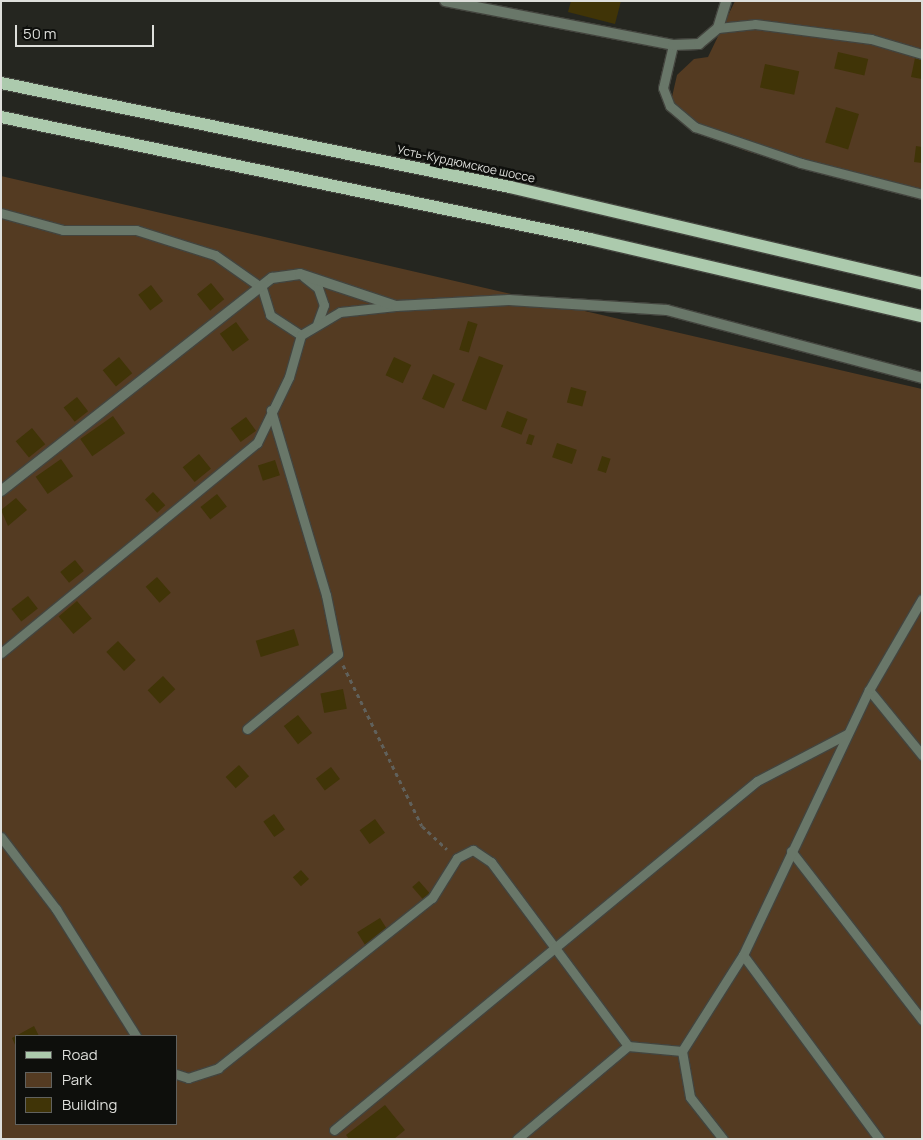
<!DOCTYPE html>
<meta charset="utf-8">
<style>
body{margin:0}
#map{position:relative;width:923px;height:1140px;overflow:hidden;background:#252620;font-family:Manrope,sans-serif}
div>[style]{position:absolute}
.green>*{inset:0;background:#543b22}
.building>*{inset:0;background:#403407;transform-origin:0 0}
.path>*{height:3px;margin-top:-1.5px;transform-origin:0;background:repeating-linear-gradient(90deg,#60615c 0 4px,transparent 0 8px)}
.roads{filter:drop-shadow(1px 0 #43443e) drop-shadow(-1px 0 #43443e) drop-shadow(0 1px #43443e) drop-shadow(0 -1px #43443e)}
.service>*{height:9px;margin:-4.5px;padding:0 4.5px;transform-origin:4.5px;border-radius:4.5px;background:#697769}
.minor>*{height:10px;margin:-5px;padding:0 5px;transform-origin:5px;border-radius:5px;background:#697769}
.primary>*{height:12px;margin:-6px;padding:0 6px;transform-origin:6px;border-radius:6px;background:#accaad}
span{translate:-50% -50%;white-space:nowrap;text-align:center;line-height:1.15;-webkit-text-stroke:5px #0e0f0c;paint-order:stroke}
.street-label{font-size:12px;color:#dedfdb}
.frame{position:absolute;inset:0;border:2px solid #dedfdb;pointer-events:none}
.legend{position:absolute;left:15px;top:1035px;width:162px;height:90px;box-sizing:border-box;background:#0e0f0c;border:1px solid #61625f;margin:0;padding:6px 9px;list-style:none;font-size:15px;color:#dedfdb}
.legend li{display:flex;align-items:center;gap:10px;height:25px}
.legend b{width:25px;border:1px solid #61625f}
.scale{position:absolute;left:15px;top:25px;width:139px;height:22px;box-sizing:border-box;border:2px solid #dedfdb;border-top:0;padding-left:6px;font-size:15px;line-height:18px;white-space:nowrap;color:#dedfdb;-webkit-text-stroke:4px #0e0f0c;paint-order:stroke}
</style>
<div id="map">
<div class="green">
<i style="clip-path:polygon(735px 1px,922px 1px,922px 199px,749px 152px,701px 134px,669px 110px,677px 75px,694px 59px,708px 57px)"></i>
<i style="clip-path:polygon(evenodd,1px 176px,922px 389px,922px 1139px,1px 1139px,1px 176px,16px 1036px,176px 1036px,176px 1124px,16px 1124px,16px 1036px)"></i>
</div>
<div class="building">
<i style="clip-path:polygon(571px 1px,621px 1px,615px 24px,568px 12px)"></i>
<i style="left:838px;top:52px;width:31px;height:17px;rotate:13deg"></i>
<i style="clip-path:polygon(915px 58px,922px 60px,922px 79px,911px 77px)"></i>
<i style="left:765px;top:64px;width:35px;height:24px;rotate:12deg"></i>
<i style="left:836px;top:107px;width:24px;height:37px;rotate:17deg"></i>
<i style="clip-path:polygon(916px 146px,922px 147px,922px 163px,914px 162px)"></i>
<i style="left:211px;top:283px;width:21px;height:18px;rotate:51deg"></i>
<i style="left:151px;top:285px;width:20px;height:16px;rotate:53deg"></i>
<i style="left:468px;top:321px;width:10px;height:30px;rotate:17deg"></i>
<i style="left:236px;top:322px;width:22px;height:20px;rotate:54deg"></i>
<i style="left:479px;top:356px;width:26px;height:48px;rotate:21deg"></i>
<i style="left:119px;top:357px;width:21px;height:21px;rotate:51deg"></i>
<i style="left:394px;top:357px;width:19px;height:20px;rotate:25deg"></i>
<i style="left:433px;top:374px;width:24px;height:27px;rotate:24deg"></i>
<i style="left:571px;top:387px;width:16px;height:16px;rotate:15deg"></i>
<i style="left:77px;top:397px;width:18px;height:17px;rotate:52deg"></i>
<i style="left:507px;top:411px;width:22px;height:17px;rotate:21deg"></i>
<i style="left:113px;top:416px;width:21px;height:40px;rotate:55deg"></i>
<i style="left:246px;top:417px;width:17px;height:19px;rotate:54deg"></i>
<i style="left:32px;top:428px;width:21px;height:21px;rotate:51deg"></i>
<i style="left:529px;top:434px;width:6px;height:10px;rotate:18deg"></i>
<i style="left:557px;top:443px;width:21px;height:15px;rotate:19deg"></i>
<i style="left:199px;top:454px;width:19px;height:21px;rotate:51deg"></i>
<i style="left:602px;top:456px;width:9px;height:15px;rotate:18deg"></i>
<i style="left:61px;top:459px;width:21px;height:31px;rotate:55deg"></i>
<i style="left:275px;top:460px;width:16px;height:18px;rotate:72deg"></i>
<i style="left:153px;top:492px;width:18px;height:11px;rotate:47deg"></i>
<i style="left:217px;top:494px;width:16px;height:21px;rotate:52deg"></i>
<i style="clip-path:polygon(16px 498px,27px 510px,8px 526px,1px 510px)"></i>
<i style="left:75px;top:560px;width:14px;height:19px;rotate:51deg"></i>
<i style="left:157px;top:577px;width:21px;height:15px;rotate:49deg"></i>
<i style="left:28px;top:596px;width:16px;height:21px;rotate:52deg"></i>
<i style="left:77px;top:601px;width:23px;height:24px;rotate:50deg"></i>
<i style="left:294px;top:629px;width:17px;height:40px;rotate:73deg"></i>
<i style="left:118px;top:641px;width:26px;height:16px;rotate:47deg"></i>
<i style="left:163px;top:676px;width:18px;height:21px;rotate:47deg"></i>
<i style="left:343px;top:689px;width:20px;height:23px;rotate:79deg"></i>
<i style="left:298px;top:715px;width:23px;height:18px;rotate:52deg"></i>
<i style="left:239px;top:765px;width:15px;height:18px;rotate:48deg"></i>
<i style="left:331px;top:767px;width:15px;height:19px;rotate:53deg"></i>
<i style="left:274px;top:814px;width:19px;height:13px;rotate:55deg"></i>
<i style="left:375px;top:819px;width:17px;height:19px;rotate:54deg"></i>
<i style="left:301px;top:870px;width:12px;height:11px;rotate:48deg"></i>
<i style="left:419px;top:881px;width:18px;height:9px;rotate:49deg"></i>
<i style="left:380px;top:918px;width:15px;height:27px;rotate:58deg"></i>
<i style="clip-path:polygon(34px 1026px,39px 1036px,16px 1036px,16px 1047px,12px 1038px)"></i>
<i style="clip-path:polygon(385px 1105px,405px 1130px,394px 1139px,349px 1139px,346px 1135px)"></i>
</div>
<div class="path">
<i style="left:343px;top:665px;width:179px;rotate:63.9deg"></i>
<i style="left:422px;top:826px;width:34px;rotate:43deg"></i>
</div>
<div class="roads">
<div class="service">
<i style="left:718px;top:28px;width:37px;rotate:-6deg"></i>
<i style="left:755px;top:24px;width:117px;rotate:7.4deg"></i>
<i style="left:871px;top:39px;width:53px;rotate:16.4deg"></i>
<i style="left:673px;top:45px;width:44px;rotate:103.1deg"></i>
<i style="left:663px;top:88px;width:19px;rotate:69deg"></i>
<i style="left:670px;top:106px;width:33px;rotate:40deg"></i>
<i style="left:695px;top:127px;width:112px;rotate:18.8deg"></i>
<i style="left:801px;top:163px;width:125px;rotate:14.4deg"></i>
<i style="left:1px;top:213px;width:64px;rotate:15.3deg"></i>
<i style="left:63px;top:230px;width:73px"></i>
<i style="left:136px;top:230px;width:83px;rotate:17.6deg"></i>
<i style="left:215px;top:255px;width:57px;rotate:35.1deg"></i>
<i style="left:262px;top:288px;width:28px;rotate:73deg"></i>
<i style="left:270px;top:315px;width:37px;rotate:33deg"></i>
<i style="left:304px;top:277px;width:18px;rotate:38deg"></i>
<i style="left:318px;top:288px;width:18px;rotate:71deg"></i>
<i style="left:324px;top:305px;width:20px;rotate:110deg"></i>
<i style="left:1px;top:653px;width:331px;rotate:-39.4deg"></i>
<i style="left:257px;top:443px;width:73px;rotate:-64.1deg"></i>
<i style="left:289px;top:377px;width:44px;rotate:-74.1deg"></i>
<i style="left:301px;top:335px;width:45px;rotate:-30.5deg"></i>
<i style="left:340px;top:312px;width:56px;rotate:-6.1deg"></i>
<i style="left:869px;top:690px;width:84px;rotate:50.8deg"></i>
<i style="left:247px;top:729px;width:118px;rotate:-39.5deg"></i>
<i style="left:338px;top:654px;width:60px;rotate:-101.5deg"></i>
<i style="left:326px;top:595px;width:193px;rotate:-106.6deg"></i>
<i style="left:1px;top:837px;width:91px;rotate:52.6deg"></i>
<i style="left:56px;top:909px;width:150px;rotate:57.8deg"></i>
<i style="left:791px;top:851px;width:214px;rotate:52.2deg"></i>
<i style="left:743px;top:955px;width:229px;rotate:53.5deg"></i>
<i style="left:176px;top:1074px;width:13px;rotate:18deg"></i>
<i style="left:188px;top:1078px;width:32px;rotate:-18deg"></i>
<i style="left:218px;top:1068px;width:273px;rotate:-38.5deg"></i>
<i style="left:432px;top:898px;width:47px;rotate:-58deg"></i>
<i style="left:457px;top:858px;width:18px;rotate:-27deg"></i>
<i style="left:473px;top:850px;width:22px;rotate:34deg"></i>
<i style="left:491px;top:862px;width:229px;rotate:53.3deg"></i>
<i style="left:628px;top:1046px;width:54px;rotate:5.3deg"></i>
<i style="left:334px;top:1130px;width:548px;rotate:-39.52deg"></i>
<i style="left:757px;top:781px;width:102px;rotate:-27.6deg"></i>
<i style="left:517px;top:1139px;width:145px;rotate:-40deg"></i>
<i style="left:723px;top:1139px;width:53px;rotate:-128.2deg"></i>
<i style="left:690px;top:1097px;width:47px;rotate:-99.9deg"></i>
<i style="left:682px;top:1051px;width:114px;rotate:-57.6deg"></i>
<i style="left:743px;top:955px;width:293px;rotate:-64.6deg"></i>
<i style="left:869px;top:690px;width:105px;rotate:-59.8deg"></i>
</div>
<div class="minor">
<i style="left:445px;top:1px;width:232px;rotate:10.9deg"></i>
<i style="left:673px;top:45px;width:26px;rotate:-2deg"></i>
<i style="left:699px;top:44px;width:25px;rotate:-40deg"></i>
<i style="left:718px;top:28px;width:28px;rotate:-73deg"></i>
<i style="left:1px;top:491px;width:345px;rotate:-38.2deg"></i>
<i style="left:272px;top:278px;width:28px;rotate:-8deg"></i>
<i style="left:300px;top:274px;width:101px;rotate:18.4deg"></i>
<i style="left:396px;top:306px;width:113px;rotate:-3deg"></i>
<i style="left:509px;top:300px;width:158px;rotate:3.6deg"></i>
<i style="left:667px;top:310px;width:264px;rotate:14.9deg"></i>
</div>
<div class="primary">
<i style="left:1px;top:83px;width:520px;rotate:11.55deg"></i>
<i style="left:510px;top:187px;width:423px;rotate:13.2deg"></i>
<i style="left:1px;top:117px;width:602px;rotate:11.7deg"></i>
<i style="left:590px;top:239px;width:341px;rotate:13.1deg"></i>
</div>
</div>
<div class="street-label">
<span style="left:466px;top:164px;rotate:12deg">Усть-Курдюмское шоссе</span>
</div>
<div class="frame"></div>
<ul class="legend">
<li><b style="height:6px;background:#accaad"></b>Road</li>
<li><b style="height:14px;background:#543b22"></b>Park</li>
<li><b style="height:14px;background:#403407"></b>Building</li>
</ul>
<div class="scale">50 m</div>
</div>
